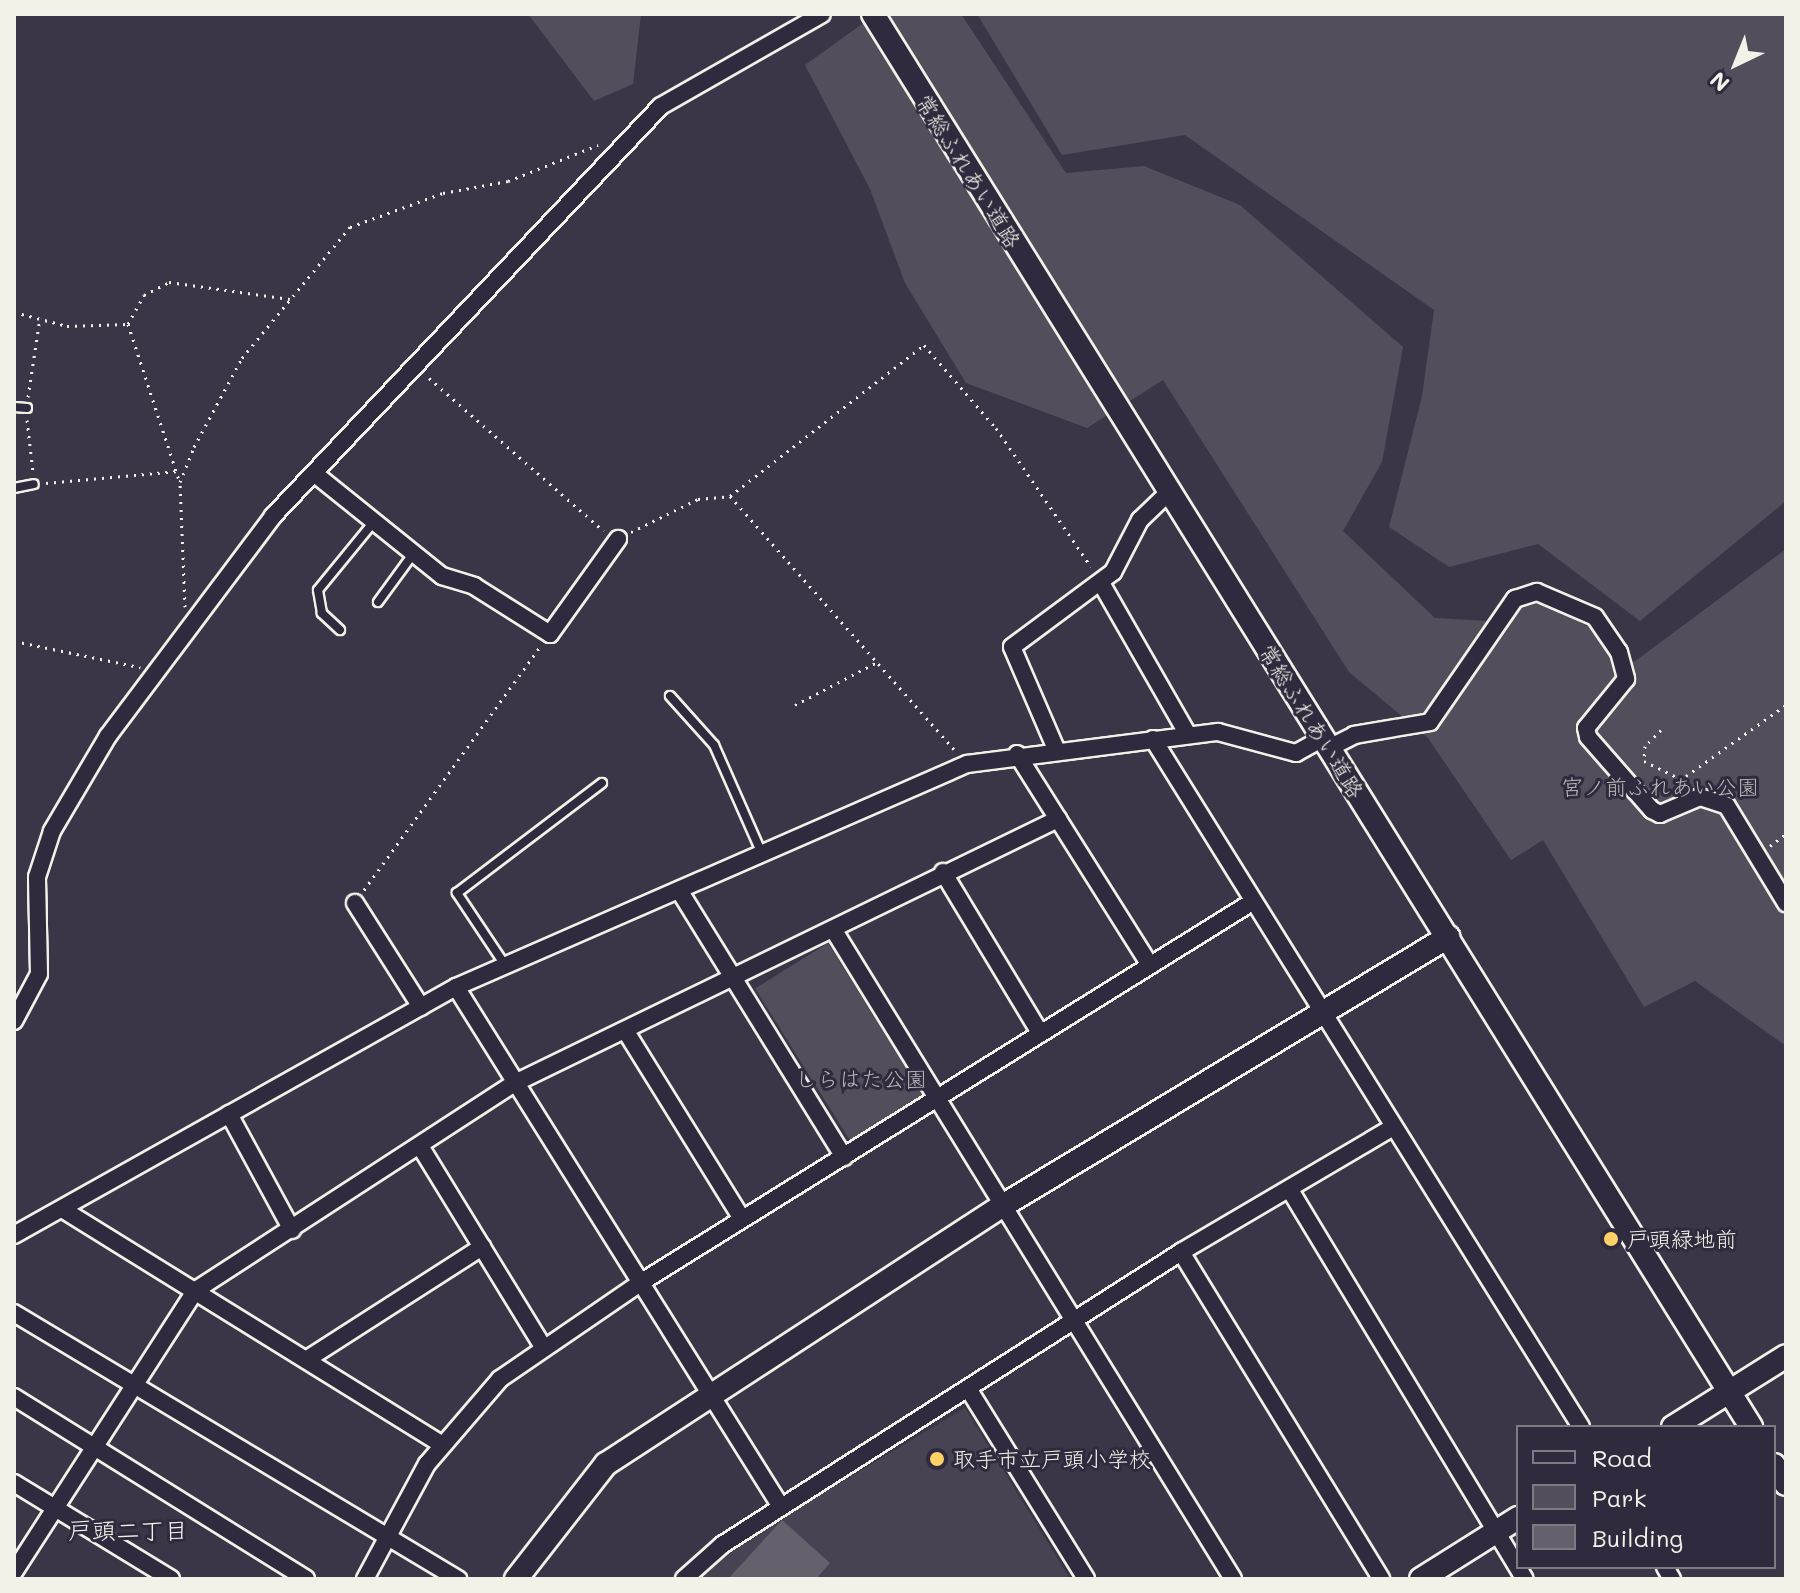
<!DOCTYPE html>
<meta charset="utf-8">
<style>
body{margin:0}
#map{position:relative;width:1800px;height:1593px;overflow:hidden;background:#3b3647;font-family:Mali,"Klee One",sans-serif}
div>[style]{position:absolute}
.built>*{inset:0;background:#484352}
.green>*{inset:0;background:#534e5c;transform-origin:0 0}
.building>*{inset:0;background:#65616c}
.path>*{height:3px;margin-top:-1.5px;transform-origin:0;background:repeating-linear-gradient(90deg,#f4f1e8 0 2px,transparent 0 8px)}
.roads{filter:drop-shadow(2px 0 #f4f1e8) drop-shadow(-2px 0 #f4f1e8) drop-shadow(0 2px #f4f1e8) drop-shadow(0 -2px #f4f1e8)}
.service>*{height:8px;margin:-4px;padding:0 4px;transform-origin:4px;border-radius:4px;background:#2f2a3d}
.minor>*{height:16px;margin:-8px;padding:0 8px;transform-origin:8px;border-radius:8px;background:#2f2a3d}
.tertiary>*{height:22px;margin:-11px;padding:0 11px;transform-origin:11px;border-radius:11px;background:#2f2a3d}
.dots>*{width:22px;height:22px;translate:-50% -50%;box-sizing:border-box;border:4px solid #2f2a3d;border-radius:50%}
span{translate:-50% -50%;white-space:nowrap;text-align:center;line-height:1.15;-webkit-text-stroke:6px #2f2a3d;paint-order:stroke}
.street-label{font-size:22px;color:#f4f1e8}
.park-label{font-size:22px;color:#bcb8b7}
.poi-label{font-size:22px;color:#f4f1e8}
.left{translate:0 -50%;text-align:left}
.neighbourhood-label{font-size:24px;color:#f4f1e8}
.frame{position:absolute;inset:0;border:16px solid #f4f1e8;pointer-events:none}
.legend{position:absolute;left:1516px;top:1425px;width:260px;height:144px;box-sizing:border-box;background:#2f2a3d;border:2px solid #7e7a81;margin:0;padding:10px 14px;list-style:none;font-size:24px;color:#f4f1e8}
.legend li{display:flex;align-items:center;gap:16px;height:40px}
.legend b{width:40px;border:2px solid #7e7a81}
.north{position:absolute;left:1696px;top:24px;width:80px;height:80px;-webkit-text-stroke:6px #2f2a3d;paint-order:stroke;rotate:223deg;font-size:22px;font-weight:700;line-height:32px;text-align:center;color:#f4f1e8}
.north::after{content:'';display:block;margin:auto;width:28px;height:36px;background:#f4f1e8;clip-path:polygon(50% 0,100% 100%,50% 72%,0 100%)}
</style>
<div id="map">
<div class="built">
<i style="clip-path:polygon(965px 1408px,1070px 1579px,695px 1579px,733px 1547px)"></i>
</div>
<div class="green">
<i style="clip-path:polygon(528px 14px,641px 14px,633px 84px,594px 101px)"></i>
<i style="clip-path:polygon(876px 14px,961px 14px,1066px 173px,1144px 166px,1240px 205px,1403px 347px,1382px 462px,1343px 531px,1435px 618px,1488px 621px,1503px 605px,1538px 599px,1617px 643px,1634px 662px,1786px 549px,1786px 1046px,1695px 981px,1644px 1007px,1543px 840px,1511px 860px,1428px 738px,1349px 672px,1163px 380px,1087px 428px,966px 383px,905px 283px,870px 189px,805px 65px)"></i>
<i style="clip-path:polygon(977px 14px,1786px 14px,1786px 501px,1640px 621px,1538px 544px,1449px 567px,1389px 527px,1422px 396px,1434px 310px,1185px 135px,1062px 155px)"></i>
<i style="left:828px;top:943px;width:180px;height:86px;rotate:58deg"></i>
</div>
<div class="building">
<i style="clip-path:polygon(782px 1520px,830px 1563px,816px 1579px,728px 1579px)"></i>
</div>
<div class="path">
<i style="left:14px;top:312px;width:55px;rotate:14.8deg"></i>
<i style="left:67px;top:326px;width:61px;rotate:-1.9deg"></i>
<i style="left:128px;top:324px;width:33px;rotate:-61deg"></i>
<i style="left:144px;top:295px;width:28px;rotate:-27deg"></i>
<i style="left:169px;top:282px;width:122px;rotate:8deg"></i>
<i style="left:128px;top:324px;width:164px;rotate:71.9deg"></i>
<i style="left:429px;top:378px;width:232px;rotate:41.2deg"></i>
<i style="left:28px;top:397px;width:80px;rotate:-81.4deg"></i>
<i style="left:27px;top:420px;width:52px;rotate:83.4deg"></i>
<i style="left:46px;top:483px;width:133px;rotate:-5.2deg"></i>
<i style="left:730px;top:496px;width:246px;rotate:-37.9deg"></i>
<i style="left:924px;top:345px;width:110px;rotate:49.1deg"></i>
<i style="left:996px;top:428px;width:168px;rotate:55.6deg"></i>
<i style="left:631px;top:532px;width:75px;rotate:-26.2deg"></i>
<i style="left:698px;top:499px;width:32px;rotate:-5deg"></i>
<i style="left:730px;top:496px;width:338px;rotate:48.5deg"></i>
<i style="left:185px;top:607px;width:125px;rotate:-92.3deg"></i>
<i style="left:180px;top:482px;width:38px;rotate:-68deg"></i>
<i style="left:194px;top:447px;width:101px;rotate:-61.7deg"></i>
<i style="left:242px;top:358px;width:170px;rotate:-50.5deg"></i>
<i style="left:350px;top:227px;width:99px;rotate:-20.1deg"></i>
<i style="left:443px;top:193px;width:66px;rotate:-10.5deg"></i>
<i style="left:508px;top:181px;width:97px;rotate:-21.8deg"></i>
<i style="left:14px;top:641px;width:129px;rotate:11.7deg"></i>
<i style="left:795px;top:705px;width:95px;rotate:-27.6deg"></i>
<i style="left:1661px;top:730px;width:23px;rotate:135deg"></i>
<i style="left:1645px;top:746px;width:15px;rotate:94deg"></i>
<i style="left:1644px;top:761px;width:52px;rotate:26.1deg"></i>
<i style="left:1686px;top:776px;width:123px;rotate:-35.4deg"></i>
<i style="left:1770px;top:846px;width:20px;rotate:-37deg"></i>
<i style="left:364px;top:890px;width:300px;rotate:-54.1deg"></i>
</div>
<div class="roads">
<div class="service">
<i style="left:14px;top:407px;width:13px;rotate:4deg"></i>
<i style="left:14px;top:488px;width:20px;rotate:-11deg"></i>
<i style="left:378px;top:602px;width:59px;rotate:-53.9deg"></i>
<i style="left:340px;top:630px;width:25px;rotate:-137deg"></i>
<i style="left:322px;top:613px;width:23px;rotate:-100deg"></i>
<i style="left:318px;top:590px;width:85px;rotate:-50.7deg"></i>
<i style="left:670px;top:696px;width:66px;rotate:48.1deg"></i>
<i style="left:714px;top:745px;width:119px;rotate:66.2deg"></i>
<i style="left:505px;top:965px;width:87px;rotate:-123.7deg"></i>
<i style="left:457px;top:893px;width:182px;rotate:-37.2deg"></i>
</div>
<div class="minor">
<i style="left:315px;top:474px;width:163px;rotate:38.8deg"></i>
<i style="left:442px;top:576px;width:34px;rotate:17deg"></i>
<i style="left:474px;top:586px;width:90px;rotate:32.3deg"></i>
<i style="left:550px;top:634px;width:117px;rotate:-54.4deg"></i>
<i style="left:1101px;top:583px;width:175px;rotate:60.2deg"></i>
<i style="left:1153px;top:739px;width:810px;rotate:58.11deg"></i>
<i style="left:1329px;top:748px;width:28px;rotate:-27deg"></i>
<i style="left:1354px;top:735px;width:77px;rotate:-9.7deg"></i>
<i style="left:1430px;top:722px;width:150px;rotate:-55.4deg"></i>
<i style="left:1515px;top:599px;width:23px;rotate:-18deg"></i>
<i style="left:1537px;top:592px;width:63px;rotate:23.3deg"></i>
<i style="left:1595px;top:617px;width:42px;rotate:55.6deg"></i>
<i style="left:1619px;top:652px;width:28px;rotate:75deg"></i>
<i style="left:1626px;top:679px;width:63px;rotate:129.2deg"></i>
<i style="left:1586px;top:728px;width:9px;rotate:77deg"></i>
<i style="left:1588px;top:737px;width:97px;rotate:48.8deg"></i>
<i style="left:1652px;top:810px;width:9px;rotate:27deg"></i>
<i style="left:1660px;top:814px;width:43px;rotate:-23deg"></i>
<i style="left:1700px;top:797px;width:28px;rotate:18deg"></i>
<i style="left:1727px;top:806px;width:114px;rotate:58.7deg"></i>
<i style="left:1056px;top:749px;width:111px;rotate:-113.3deg"></i>
<i style="left:1012px;top:647px;width:126px;rotate:-36.6deg"></i>
<i style="left:1113px;top:572px;width:59px;rotate:-62.6deg"></i>
<i style="left:1140px;top:520px;width:39px;rotate:-44deg"></i>
<i style="left:1017px;top:754px;width:249px;rotate:57.8deg"></i>
<i style="left:943px;top:872px;width:186px;rotate:58.9deg"></i>
<i style="left:679px;top:890px;width:314px;rotate:58.3deg"></i>
<i style="left:355px;top:903px;width:123px;rotate:57.6deg"></i>
<i style="left:833px;top:929px;width:763px;rotate:58.39deg"></i>
<i style="left:456px;top:987px;width:613px;rotate:57.99deg"></i>
<i style="left:14px;top:1021px;width:53px;rotate:-62deg"></i>
<i style="left:39px;top:974px;width:97px;rotate:-91.2deg"></i>
<i style="left:37px;top:877px;width:48px;rotate:-71.9deg"></i>
<i style="left:52px;top:831px;width:110px;rotate:-59.5deg"></i>
<i style="left:108px;top:736px;width:275px;rotate:-53.1deg"></i>
<i style="left:273px;top:516px;width:564px;rotate:-46.58deg"></i>
<i style="left:661px;top:106px;width:185px;rotate:-29.7deg"></i>
<i style="left:625px;top:1030px;width:222px;rotate:58.2deg"></i>
<i style="left:229px;top:1114px;width:132px;rotate:61.5deg"></i>
<i style="left:420px;top:1146px;width:236px;rotate:58.5deg"></i>
<i style="left:1290px;top:1190px;width:454px;rotate:58.9deg"></i>
<i style="left:62px;top:1209px;width:447px;rotate:31.8deg"></i>
<i style="left:14px;top:1235px;width:507px;rotate:-29.3deg"></i>
<i style="left:456px;top:987px;width:558px;rotate:-23.58deg"></i>
<i style="left:967px;top:764px;width:253px;rotate:-7.3deg"></i>
<i style="left:1218px;top:732px;width:81px;rotate:15.1deg"></i>
<i style="left:1296px;top:753px;width:31px;rotate:-29deg"></i>
<i style="left:1181px;top:1252px;width:383px;rotate:58.5deg"></i>
<i style="left:14px;top:1313px;width:518px;rotate:30.93deg"></i>
<i style="left:309px;top:1358px;width:206px;rotate:-32.7deg"></i>
<i style="left:969px;top:1390px;width:222px;rotate:58.2deg"></i>
<i style="left:14px;top:1397px;width:344px;rotate:31.9deg"></i>
<i style="left:14px;top:1483px;width:184px;rotate:31.4deg"></i>
<i style="left:1665px;top:1567px;width:14px;rotate:60deg"></i>
<i style="left:14px;top:1572px;width:336px;rotate:-57.2deg"></i>
<i style="left:196px;top:1290px;width:380px;rotate:-33deg"></i>
<i style="left:515px;top:1083px;width:604px;rotate:-25.93deg"></i>
<i style="left:365px;top:1579px;width:131px;rotate:-61.7deg"></i>
<i style="left:427px;top:1464px;width:112px;rotate:-49.3deg"></i>
<i style="left:500px;top:1379px;width:170px;rotate:-34.4deg"></i>
<i style="left:640px;top:1283px;width:721px;rotate:-31.9deg"></i>
<i style="left:684px;top:1579px;width:51px;rotate:-41.8deg"></i>
<i style="left:722px;top:1545px;width:545px;rotate:-32.55deg"></i>
<i style="left:1181px;top:1252px;width:246px;rotate:-30.5deg"></i>
</div>
<div class="tertiary">
<i style="left:873px;top:14px;width:1664px;rotate:58.14deg"></i>
<i style="left:1673px;top:1427px;width:133px;rotate:-32.1deg"></i>
<i style="left:1774px;top:1465px;width:22px;rotate:58deg"></i>
<i style="left:516px;top:1579px;width:146px;rotate:-52deg"></i>
<i style="left:606px;top:1464px;width:475px;rotate:-33.1deg"></i>
<i style="left:1004px;top:1205px;width:519px;rotate:-31.12deg"></i>
<i style="left:1421px;top:1579px;width:115px;rotate:-32.2deg"></i>
</div>
</div>
<div class="dots">
<i style="left:1611px;top:1239px;background:#ffd166"></i>
<i style="left:937px;top:1459px;background:#ffd166"></i>
</div>
<div class="street-label">
<span style="left:969px;top:171px;rotate:58deg">常総ふれあい道路</span>
<span style="left:1312px;top:721px;rotate:58deg">常総ふれあい道路</span>
</div>
<div class="park-label">
<span style="left:1660px;top:787px">宮ノ前ふれあい公園</span>
<span style="left:861px;top:1079px">しらはた公園</span>
</div>
<div class="poi-label">
<span class="left" style="left:1627px;top:1239px">戸頭緑地前</span>
<span class="left" style="left:953px;top:1459px">取手市立戸頭小学校</span>
</div>
<div class="neighbourhood-label">
<span style="left:128px;top:1530px">戸頭二丁目</span>
</div>
<div class="frame"></div>
<ul class="legend">
<li><b style="height:10px;background:#2f2a3d"></b>Road</li>
<li><b style="height:22px;background:#534e5c"></b>Park</li>
<li><b style="height:22px;background:#65616c"></b>Building</li>
</ul>
<div class="north">N</div>
</div>
